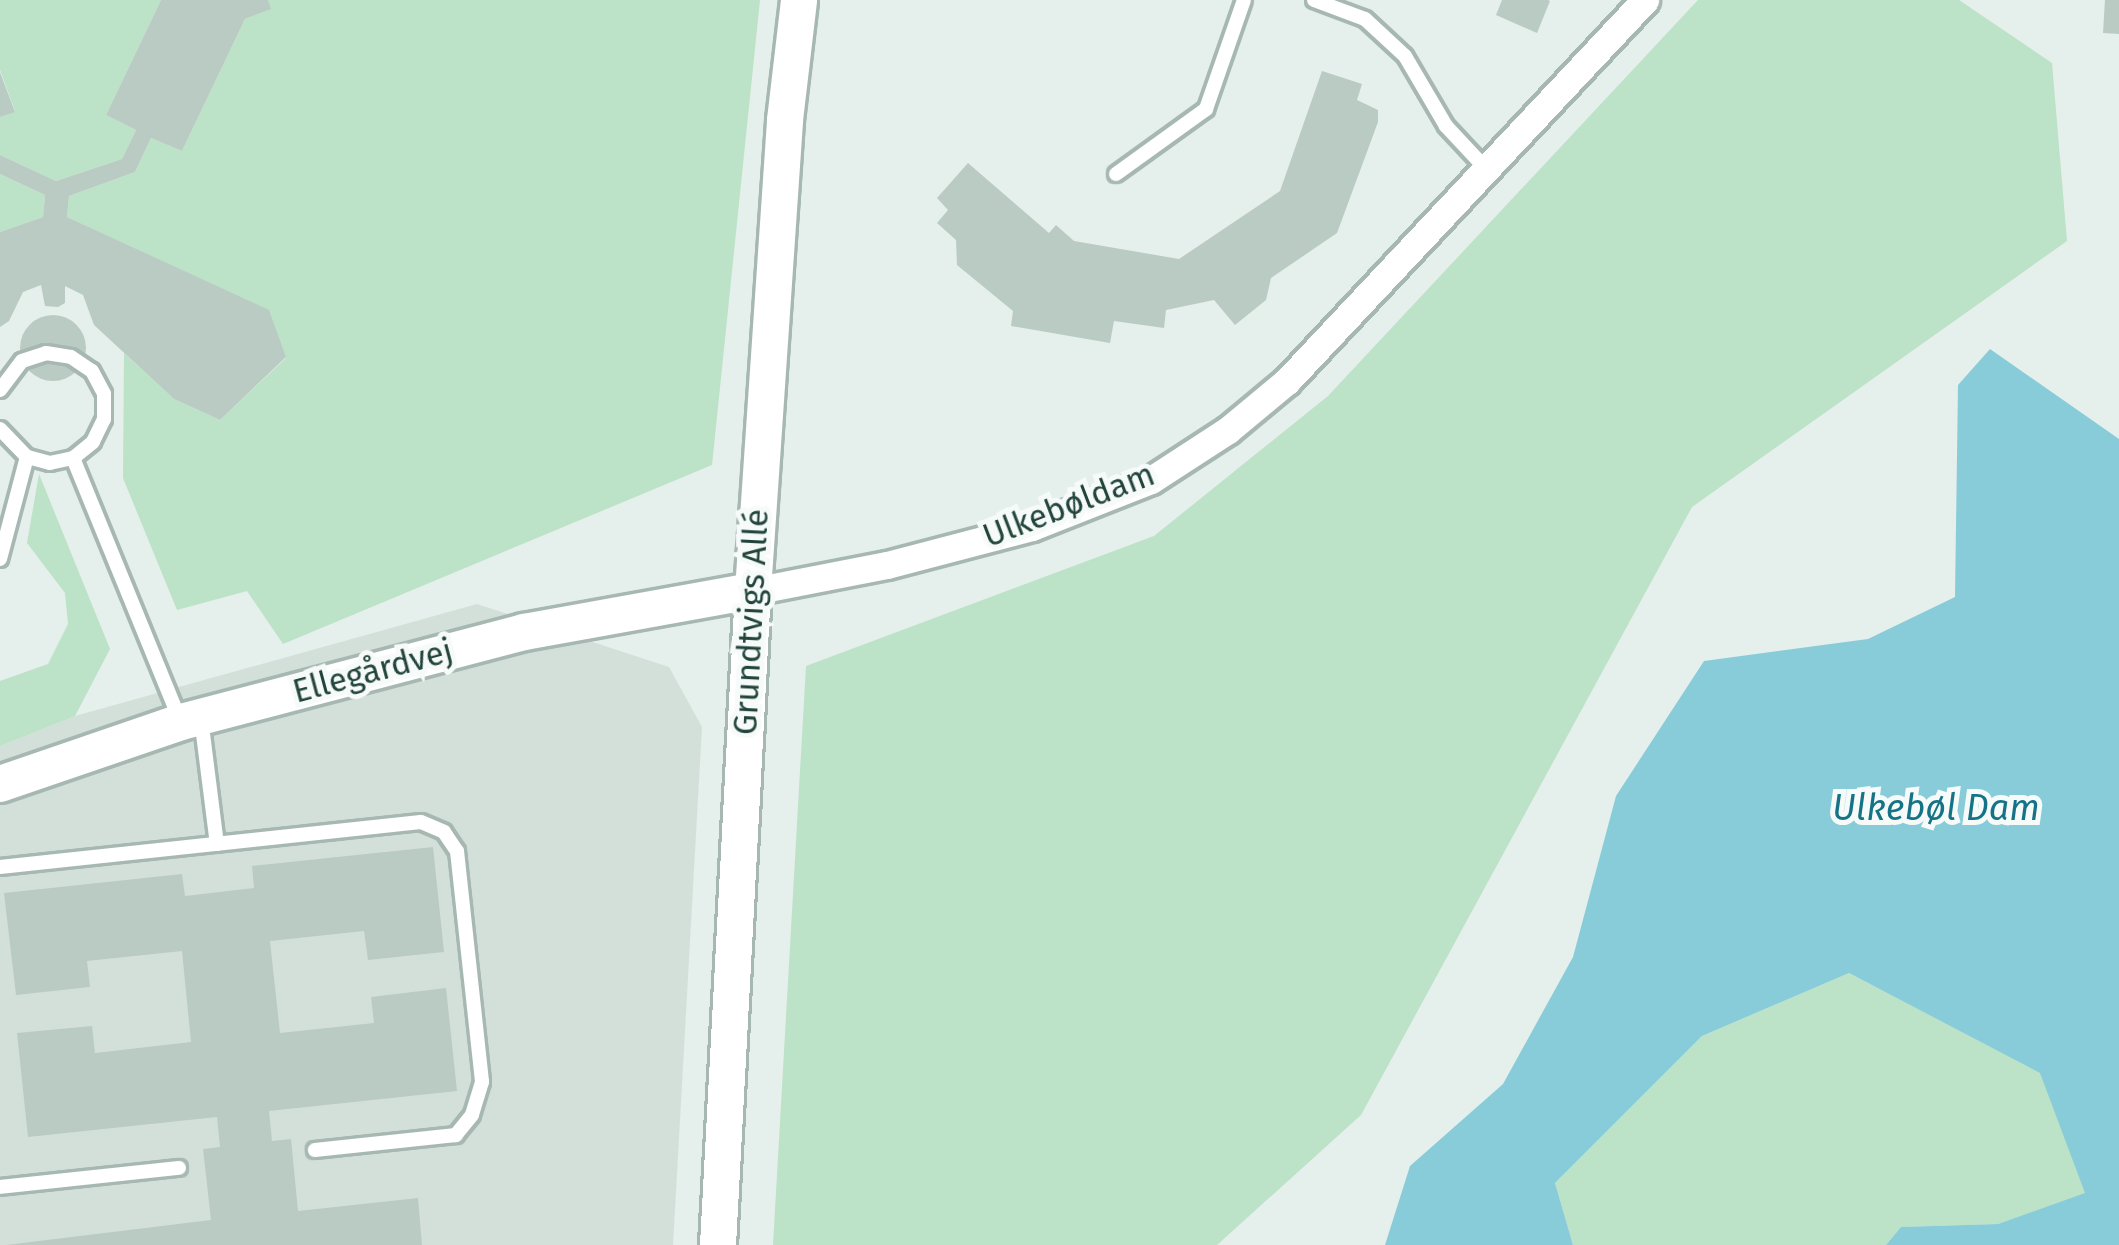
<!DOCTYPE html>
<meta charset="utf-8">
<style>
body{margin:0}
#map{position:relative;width:2119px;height:1245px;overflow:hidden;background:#e5efeb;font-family:"Fira Sans",sans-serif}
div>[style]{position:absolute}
.built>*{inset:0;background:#d3e0da}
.green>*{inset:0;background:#bce2c7}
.water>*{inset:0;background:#88ccd9}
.building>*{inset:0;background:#bacbc4}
.round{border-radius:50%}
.roads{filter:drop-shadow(3px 0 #a7b8b3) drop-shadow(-3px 0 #a7b8b3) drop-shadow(0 3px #a7b8b3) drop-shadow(0 -3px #a7b8b3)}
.lane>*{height:14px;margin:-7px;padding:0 7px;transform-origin:7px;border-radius:7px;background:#fff}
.street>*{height:27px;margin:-13.5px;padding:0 13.5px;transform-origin:13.5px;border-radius:13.5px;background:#fff}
.secondary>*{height:36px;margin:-18px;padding:0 18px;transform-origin:18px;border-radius:18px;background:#fff}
span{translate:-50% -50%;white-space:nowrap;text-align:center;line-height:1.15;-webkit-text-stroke:10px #f6fbf9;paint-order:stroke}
.street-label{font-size:33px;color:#22443b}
.water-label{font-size:36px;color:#157387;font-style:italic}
</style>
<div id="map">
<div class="built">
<i style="clip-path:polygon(477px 604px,669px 667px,702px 727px,673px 1245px,0 1245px,0 746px,75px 716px)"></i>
</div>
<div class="green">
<i style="clip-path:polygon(0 0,161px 0,106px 115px,136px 130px,122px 159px,56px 181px,0 155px,0 117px,15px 111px,0 70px)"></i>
<i style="clip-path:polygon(268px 0,760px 0,712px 465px,283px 644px,247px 591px,177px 610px,123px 478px,124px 353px,174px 399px,220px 420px,286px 358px,269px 311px,67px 217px,69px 196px,135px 172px,151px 138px,182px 151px,245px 19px,270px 9px)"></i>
<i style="clip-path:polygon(1698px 0,1959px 0,2052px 63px,2067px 241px,1692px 507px,1361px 1115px,1217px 1245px,773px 1245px,806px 666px,1154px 536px,1328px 396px)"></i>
<i style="clip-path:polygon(0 174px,45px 195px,43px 217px,0 232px)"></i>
<i style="clip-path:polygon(39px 474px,110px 649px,75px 716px,0 746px,0 681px,48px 664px,68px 624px,65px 593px,27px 543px)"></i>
<i style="clip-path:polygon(1849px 973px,2041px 1073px,2086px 1194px,1998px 1224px,1901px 1227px,1886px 1245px,1573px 1245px,1555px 1183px,1702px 1036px)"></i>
</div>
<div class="water">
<i style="clip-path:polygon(1990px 349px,2119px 439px,2119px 1245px,1886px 1245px,1901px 1227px,1998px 1224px,2085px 1193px,2040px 1073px,1849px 973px,1702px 1036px,1555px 1183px,1573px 1245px,1385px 1245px,1410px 1166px,1503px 1084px,1573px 957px,1616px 796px,1704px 661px,1868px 639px,1955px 597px,1958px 385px)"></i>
</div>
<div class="building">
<i style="clip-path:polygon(161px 0,268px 0,271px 9px,245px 19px,182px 151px,151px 138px,135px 172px,69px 196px,67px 217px,269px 310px,286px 357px,220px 420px,174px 399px,94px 325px,83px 295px,65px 286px,65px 303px,58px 307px,45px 306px,41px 285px,23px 292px,9px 321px,0 327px,0 232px,43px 217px,45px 195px,0 174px,0 155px,56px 181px,122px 159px,136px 130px,106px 115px)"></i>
<i style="clip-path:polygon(1502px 0,1548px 0,1550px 1px,1537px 33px,1496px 15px)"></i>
<i style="clip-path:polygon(2105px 0,2119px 0,2119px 34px,2103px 33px)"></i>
<i style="clip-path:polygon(1322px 71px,1362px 84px,1357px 100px,1378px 110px,1378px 122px,1337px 233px,1271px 278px,1266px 300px,1235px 325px,1214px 300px,1166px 310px,1164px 328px,1114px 321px,1110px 343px,1011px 326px,1013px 311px,957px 265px,956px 240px,937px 223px,948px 210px,937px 198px,968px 163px,1049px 233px,1056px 225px,1074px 241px,1179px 259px,1280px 191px)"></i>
<i style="clip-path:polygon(0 72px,15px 112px,0 117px)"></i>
<i class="round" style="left:20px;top:315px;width:66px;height:66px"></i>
<i style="clip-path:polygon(433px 847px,444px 952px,368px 960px,364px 931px,270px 941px,280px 1033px,374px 1023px,371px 997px,446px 988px,457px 1091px,269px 1111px,272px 1141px,291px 1139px,298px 1211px,418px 1198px,422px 1245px,6px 1245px,211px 1220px,203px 1149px,220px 1147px,217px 1117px,28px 1137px,17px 1033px,92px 1026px,95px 1053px,191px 1042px,182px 951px,87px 961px,90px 987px,16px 995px,4px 893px,182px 874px,185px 896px,254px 888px,252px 866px)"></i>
</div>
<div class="roads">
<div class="lane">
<i style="left:1314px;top:0;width:54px;rotate:20.4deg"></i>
<i style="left:1365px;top:19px;width:54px;rotate:42.8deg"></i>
<i style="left:1405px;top:56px;width:81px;rotate:59.6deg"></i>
<i style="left:1446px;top:126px;width:63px;rotate:46.9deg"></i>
<i style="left:1116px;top:174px;width:111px;rotate:-35.8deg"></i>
<i style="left:1206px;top:109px;width:115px;rotate:-70.8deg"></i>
<i style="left:0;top:390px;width:36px;rotate:-53deg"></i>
<i style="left:22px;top:361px;width:25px;rotate:-18deg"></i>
<i style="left:46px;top:353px;width:25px;rotate:9deg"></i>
<i style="left:71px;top:357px;width:25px;rotate:34deg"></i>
<i style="left:92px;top:371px;width:26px;rotate:62deg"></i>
<i style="left:104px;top:394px;width:25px;rotate:90deg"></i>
<i style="left:104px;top:419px;width:25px;rotate:116deg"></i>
<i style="left:93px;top:442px;width:26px;rotate:141deg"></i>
<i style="left:73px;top:458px;width:24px;rotate:168deg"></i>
<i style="left:50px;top:463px;width:24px;rotate:-165deg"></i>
<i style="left:27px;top:457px;width:39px;rotate:-134deg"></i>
<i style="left:73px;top:458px;width:281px;rotate:67.8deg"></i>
<i style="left:0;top:559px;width:106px;rotate:-75.2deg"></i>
<i style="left:201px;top:718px;width:127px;rotate:82.8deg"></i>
<i style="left:0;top:867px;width:423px;rotate:-6.1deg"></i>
<i style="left:421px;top:822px;width:25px;rotate:23deg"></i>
<i style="left:444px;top:832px;width:23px;rotate:56deg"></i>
<i style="left:457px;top:851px;width:232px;rotate:83.8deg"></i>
<i style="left:482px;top:1082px;width:34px;rotate:107deg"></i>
<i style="left:472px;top:1115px;width:26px;rotate:129deg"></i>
<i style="left:456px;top:1135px;width:142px;rotate:173.9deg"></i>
<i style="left:0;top:1187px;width:180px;rotate:-6.1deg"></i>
</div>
<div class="street">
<i style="left:753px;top:591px;width:136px;rotate:-11deg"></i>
<i style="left:887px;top:565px;width:150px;rotate:-14.7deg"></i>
<i style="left:1032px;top:527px;width:128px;rotate:-21.6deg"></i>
<i style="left:1151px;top:480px;width:92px;rotate:-33deg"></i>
<i style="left:1228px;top:430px;width:77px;rotate:-39.7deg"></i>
<i style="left:1287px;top:381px;width:523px;rotate:-46.78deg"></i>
</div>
<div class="secondary">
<i style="left:0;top:784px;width:191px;rotate:-18.9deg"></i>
<i style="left:181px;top:722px;width:355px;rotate:-14.7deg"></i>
<i style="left:524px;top:632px;width:233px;rotate:-10.2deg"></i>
<i style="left:718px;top:1245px;width:655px;rotate:-86.94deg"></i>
<i style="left:753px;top:591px;width:472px;rotate:-86.1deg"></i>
<i style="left:785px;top:120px;width:121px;rotate:-83.3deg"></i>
</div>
</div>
<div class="street-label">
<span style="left:1069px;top:506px;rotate:-21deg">Ulkebøldam</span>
<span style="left:752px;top:622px;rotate:-87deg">Grundtvigs Allé</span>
<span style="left:373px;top:672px;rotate:-15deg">Ellegårdvej</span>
</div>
<div class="water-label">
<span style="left:1936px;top:809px">Ulkebøl Dam</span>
</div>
</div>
